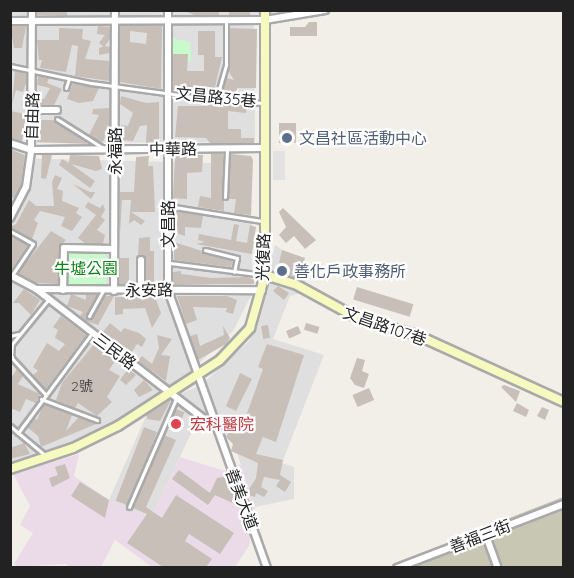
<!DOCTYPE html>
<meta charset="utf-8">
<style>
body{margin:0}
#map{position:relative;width:574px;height:578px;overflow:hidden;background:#f2efe9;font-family:Quicksand,"Noto Sans TC",sans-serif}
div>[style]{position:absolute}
.residential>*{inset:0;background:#e0dfdf}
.industrial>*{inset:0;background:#ebdbe8}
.construction>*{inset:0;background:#c7c7b4}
.park>*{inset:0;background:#c8facc;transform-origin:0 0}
.parking>*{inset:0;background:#e2e2e2;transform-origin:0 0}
.building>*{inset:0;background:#c7bfb8;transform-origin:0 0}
.roads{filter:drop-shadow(2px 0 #a9a9a9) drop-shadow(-2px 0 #a9a9a9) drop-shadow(0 2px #a9a9a9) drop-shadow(0 -2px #a9a9a9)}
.lane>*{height:3px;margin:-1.5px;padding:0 1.5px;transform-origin:1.5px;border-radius:1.5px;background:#fff}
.street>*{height:6px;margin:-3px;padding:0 3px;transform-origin:3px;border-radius:3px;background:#fff}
.secondary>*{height:8px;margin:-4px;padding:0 4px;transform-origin:4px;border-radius:4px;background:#f7fabf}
.dots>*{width:16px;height:16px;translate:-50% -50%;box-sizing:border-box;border:3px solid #fff;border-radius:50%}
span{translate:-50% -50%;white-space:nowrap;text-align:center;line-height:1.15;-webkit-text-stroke:4.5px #fff;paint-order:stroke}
.number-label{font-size:14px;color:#4b4948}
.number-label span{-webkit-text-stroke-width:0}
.street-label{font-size:16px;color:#222}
.service-label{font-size:16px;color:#4e5e75}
.left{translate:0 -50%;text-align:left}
.park-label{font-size:16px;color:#0c8416}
.health-label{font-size:16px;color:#be3a42}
.frame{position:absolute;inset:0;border:12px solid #222;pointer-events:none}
</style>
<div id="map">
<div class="residential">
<i style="clip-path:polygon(10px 11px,314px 11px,254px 15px,255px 142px,40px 143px,11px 138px)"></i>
<i style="clip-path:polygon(250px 157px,253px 292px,233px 331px,191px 371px,141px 409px,74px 448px,10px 468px,10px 158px,212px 163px)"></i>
<i style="clip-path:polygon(275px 245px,309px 268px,302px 293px,290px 296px,273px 339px,324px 355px,282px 463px,294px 467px,294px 499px,255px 507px,232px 438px,195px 425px,151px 518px,109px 500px,150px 407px,201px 385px,250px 340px)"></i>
</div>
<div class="industrial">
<i style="clip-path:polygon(79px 454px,74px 476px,109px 500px,151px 518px,180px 457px,225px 471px,241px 464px,255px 507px,249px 546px,235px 567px,152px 567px,115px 540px,101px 567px,69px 567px,66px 564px,18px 567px,14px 564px,33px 533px,20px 525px,30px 506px,13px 474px)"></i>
</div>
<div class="construction">
<i style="clip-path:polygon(563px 497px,563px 567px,391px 568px,491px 525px)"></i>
</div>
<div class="park">
<i style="clip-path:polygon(169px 38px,190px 42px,191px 61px,186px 61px,185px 56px,169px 56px)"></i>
<i style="left:67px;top:250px;width:39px;height:35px"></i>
</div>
<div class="parking">
<i style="left:273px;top:151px;width:12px;height:29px"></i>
</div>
<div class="building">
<i style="clip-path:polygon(37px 10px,67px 10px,67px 16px,37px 15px)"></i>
<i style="clip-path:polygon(183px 10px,219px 10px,219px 15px,194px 15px)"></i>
<i style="left:229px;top:10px;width:21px;height:5px"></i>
<i style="clip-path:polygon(309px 22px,317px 22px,317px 36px,290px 36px,290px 27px,305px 27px)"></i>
<i style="clip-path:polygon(10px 26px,26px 26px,22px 48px,14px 48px)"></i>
<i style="clip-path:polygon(98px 26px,110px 27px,110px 39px,104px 47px,99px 43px,105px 35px,97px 34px)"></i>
<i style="clip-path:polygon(evenodd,120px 26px,162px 26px,161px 89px,120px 82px,120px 26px,130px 31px,147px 33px,146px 44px,130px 42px,130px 31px)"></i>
<i style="clip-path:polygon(59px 28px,83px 29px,82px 39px,91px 41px,85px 59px,110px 61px,110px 81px,75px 76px,78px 46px,72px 45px,66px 72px,40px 68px,42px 60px,39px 60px,37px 40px,59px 40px)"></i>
<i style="clip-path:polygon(230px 28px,257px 29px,256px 88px,237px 88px,236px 98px,221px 97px,226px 78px,234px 80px,228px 70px)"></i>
<i style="clip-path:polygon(198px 31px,215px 31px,215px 57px,222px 57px,213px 96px,173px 90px,173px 54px,188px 54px,187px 71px,204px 71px,204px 55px,198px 55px)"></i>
<i style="clip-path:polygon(105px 46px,110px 47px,110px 53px,99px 55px,99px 48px)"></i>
<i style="clip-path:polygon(15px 71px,26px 74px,26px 83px,23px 92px,16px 90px,12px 104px)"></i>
<i style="clip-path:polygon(38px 76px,49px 78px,47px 83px,62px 89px,54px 105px,38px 105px,38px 99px,44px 99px,50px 88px,37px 85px)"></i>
<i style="clip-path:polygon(73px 83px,99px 88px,93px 101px,79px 103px,67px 99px)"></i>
<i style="clip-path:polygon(121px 96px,146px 103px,159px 102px,159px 143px,146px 143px,147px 125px,140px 126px,133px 141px,120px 140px,121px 125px,128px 126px,133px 113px,120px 104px)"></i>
<i style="clip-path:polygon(209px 103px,247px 106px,246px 113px,228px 111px,228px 129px,241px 129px,241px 138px,254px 138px,254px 143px,210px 143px,206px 138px,175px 137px,178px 106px,208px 106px)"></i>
<i style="clip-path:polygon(109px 108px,109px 125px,103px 142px,98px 141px,89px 135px,99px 115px,92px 114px,93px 109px)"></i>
<i style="clip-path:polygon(10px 111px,26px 114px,22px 142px,10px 138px)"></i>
<i style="clip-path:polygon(38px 120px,53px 120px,88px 144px,37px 142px)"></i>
<i style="left:279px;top:123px;width:17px;height:20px"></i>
<i style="clip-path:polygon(10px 149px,25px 155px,21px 185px,14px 198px,10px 197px)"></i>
<i style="clip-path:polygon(211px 154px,223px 154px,224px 211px,198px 207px,200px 196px,211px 198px)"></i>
<i style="clip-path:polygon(231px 154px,251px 156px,253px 160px,251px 215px,234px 213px,236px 199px,228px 199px)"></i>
<i style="clip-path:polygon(42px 155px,52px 155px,46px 179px,41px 178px)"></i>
<i style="clip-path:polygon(70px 155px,99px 156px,102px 169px,96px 171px,71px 164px,95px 181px,90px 188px,59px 165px,62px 159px,69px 163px)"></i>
<i style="clip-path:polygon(175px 155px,203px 155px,202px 172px,187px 173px,187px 199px,173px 198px)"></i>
<i style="clip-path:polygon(149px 156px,148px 166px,153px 166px,155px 212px,131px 212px,145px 221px,141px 225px,134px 220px,129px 224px,131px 200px,122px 200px,120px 234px,120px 192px,134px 192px,136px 157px)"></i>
<i style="clip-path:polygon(55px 175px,62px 178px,57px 189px,63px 191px,62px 201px,79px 208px,76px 213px,82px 217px,72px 231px,61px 226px,65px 217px,40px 211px,34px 220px,38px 223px,32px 239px,10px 227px,16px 224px,29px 200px,36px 206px,54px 206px,52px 182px)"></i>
<i style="clip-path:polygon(73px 184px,90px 192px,95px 192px,91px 199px)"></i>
<i style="clip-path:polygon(88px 202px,100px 208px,103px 204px,105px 210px,101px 217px,105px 220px,97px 230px,105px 235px,103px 244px,85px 243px,78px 238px,96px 215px,85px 207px)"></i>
<i style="clip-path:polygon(283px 208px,316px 240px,305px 249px,294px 236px,286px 243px,279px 235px,286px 227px,279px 212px)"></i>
<i style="clip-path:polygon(173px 211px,203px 215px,201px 228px,185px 227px,185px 236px,173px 232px)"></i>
<i style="clip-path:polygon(234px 224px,239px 225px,236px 241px,247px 243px,250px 225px,256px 227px,252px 254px,196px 244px,205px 242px,198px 240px,199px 234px,231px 240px)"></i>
<i style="clip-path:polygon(51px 231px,66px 240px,59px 247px,58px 284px,36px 283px,18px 273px)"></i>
<i style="clip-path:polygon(10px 236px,28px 245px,11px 270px,10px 270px)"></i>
<i style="clip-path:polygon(150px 237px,150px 251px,154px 251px,154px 284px,146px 284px,146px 258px,138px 256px,139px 238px)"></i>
<i style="clip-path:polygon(174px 242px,233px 261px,231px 267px,174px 260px)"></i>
<i style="clip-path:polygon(282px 250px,305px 258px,298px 278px,277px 272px)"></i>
<i style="left:119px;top:258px;width:10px;height:26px"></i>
<i style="clip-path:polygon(181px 271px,181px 274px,212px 278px,247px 277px,255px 280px,254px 284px,173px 284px,173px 272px)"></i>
<i style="clip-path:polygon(278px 286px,289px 293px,284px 300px,273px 291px)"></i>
<i style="left:357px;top:287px;width:59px;height:13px;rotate:17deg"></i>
<i style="clip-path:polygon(24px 289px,40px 300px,31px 315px,19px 303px,13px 303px)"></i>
<i style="clip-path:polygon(71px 294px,86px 300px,86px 294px,97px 295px,86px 315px,88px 320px,105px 296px,114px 296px,98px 325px,86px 321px,80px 316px,83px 312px,67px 306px)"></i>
<i style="clip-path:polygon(177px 296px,227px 296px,237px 300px,233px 314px,226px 312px,227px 308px,193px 307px,197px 320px,186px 324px)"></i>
<i style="clip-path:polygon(115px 297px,155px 297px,161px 313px,152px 328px,145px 308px,123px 309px,123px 314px,115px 315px)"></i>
<i style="clip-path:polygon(61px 316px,86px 335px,46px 389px,33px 375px,38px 371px,33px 367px,47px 343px,59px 351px,65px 344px,55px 338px,58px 330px,53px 327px)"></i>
<i style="clip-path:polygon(110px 323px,121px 332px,124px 328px,139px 333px,146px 339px,142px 347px,137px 344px,130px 355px,102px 333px)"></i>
<i style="left:306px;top:323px;width:14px;height:7px;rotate:17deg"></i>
<i style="left:268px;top:325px;width:13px;height:7px;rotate:81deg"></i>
<i style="clip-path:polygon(223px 326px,230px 338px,226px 344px,198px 360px,190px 336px,197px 334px,200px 346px,224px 335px)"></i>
<i style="left:298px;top:326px;width:8px;height:13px;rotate:67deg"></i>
<i style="clip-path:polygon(157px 335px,172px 339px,161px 355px,170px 356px,166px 381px,138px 361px,142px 356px,152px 364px,159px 348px)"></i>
<i style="clip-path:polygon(95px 343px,117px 358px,109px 370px,120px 376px,107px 397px,112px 402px,97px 416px,78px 403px,75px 408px,53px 399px,56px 400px,62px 383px)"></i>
<i style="clip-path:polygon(267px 344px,304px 355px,276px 442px,263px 437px,256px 454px,283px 460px,280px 475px,291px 482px,285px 492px,276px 486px,280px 480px,264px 477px,261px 487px,268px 491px,264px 497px,256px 493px,255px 497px,246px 494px,256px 478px,258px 463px,231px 451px,233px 444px,226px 437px,232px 427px,241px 432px,245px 420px,251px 422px,253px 419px,246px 416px,263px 369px,258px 367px)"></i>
<i style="clip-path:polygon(357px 358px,365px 360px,362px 371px,369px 374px,364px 388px,355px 385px,350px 378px)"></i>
<i style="clip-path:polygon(17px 369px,23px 376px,18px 384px,40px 394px,36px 403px,26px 399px,20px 412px,10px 408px,11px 378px)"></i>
<i style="clip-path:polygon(128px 369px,136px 375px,126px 385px,120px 380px)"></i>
<i style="clip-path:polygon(240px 373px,252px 379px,236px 411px,226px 406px)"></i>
<i style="clip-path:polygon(144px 380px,153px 390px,139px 397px,134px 390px)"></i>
<i style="clip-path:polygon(504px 385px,520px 391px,516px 402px,501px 387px)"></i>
<i style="left:369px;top:388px;width:13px;height:18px;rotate:67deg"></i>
<i style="clip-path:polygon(171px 400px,160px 421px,147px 419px,147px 415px)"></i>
<i style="clip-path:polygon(517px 403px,529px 410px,526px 417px,513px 411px)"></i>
<i style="clip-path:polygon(44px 404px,72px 415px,66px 431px,79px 417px,96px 424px,41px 447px,38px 436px,27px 427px,34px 418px,37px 420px)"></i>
<i style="clip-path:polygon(542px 407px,549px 410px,545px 420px,537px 416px)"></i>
<i style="left:176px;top:409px;width:9px;height:20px;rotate:21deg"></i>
<i style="clip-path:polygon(226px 415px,235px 417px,232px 425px,223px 423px)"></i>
<i style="left:144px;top:427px;width:14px;height:79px;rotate:21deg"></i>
<i style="clip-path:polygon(164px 435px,176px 440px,146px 507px,162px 518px,176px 495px,234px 533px,220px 554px,189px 534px,185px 541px,212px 559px,206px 567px,163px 567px,127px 543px,147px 514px,133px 508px)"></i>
<i style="clip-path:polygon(24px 443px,30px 454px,10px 459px,10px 448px)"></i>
<i style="clip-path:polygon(65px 464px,70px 478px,52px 487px,49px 478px,58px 475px,55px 467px)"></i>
<i style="clip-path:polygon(179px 470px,210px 493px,217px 478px,229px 476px,239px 506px,215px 495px,208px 505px,172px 479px)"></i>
<i style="clip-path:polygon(80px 482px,109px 500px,105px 518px,71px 496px)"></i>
</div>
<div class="roads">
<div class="lane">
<i style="left:10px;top:66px;width:83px;rotate:11.9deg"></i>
<i style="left:91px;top:83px;width:126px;rotate:7.7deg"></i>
<i style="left:216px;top:100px;width:47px;rotate:3.7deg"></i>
<i style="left:66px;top:88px;width:10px;rotate:-73deg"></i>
<i style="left:216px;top:100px;width:37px;rotate:-74deg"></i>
<i style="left:226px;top:64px;width:43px;rotate:-90deg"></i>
<i style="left:57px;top:119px;width:54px;rotate:32.2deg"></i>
<i style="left:225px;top:197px;width:48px;rotate:-87.6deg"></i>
<i style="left:168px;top:206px;width:95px;rotate:9.1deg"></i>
<i style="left:10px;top:231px;width:26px;rotate:29deg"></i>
<i style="left:33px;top:244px;width:37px;rotate:124deg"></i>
<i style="left:205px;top:250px;width:33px;rotate:14deg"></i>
<i style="left:237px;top:258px;width:14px;rotate:102deg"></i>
<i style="left:170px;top:263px;width:95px;rotate:7.3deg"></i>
<i style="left:89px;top:316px;width:29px;rotate:-61deg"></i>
<i style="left:10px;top:336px;width:9px;rotate:-13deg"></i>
<i style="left:45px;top:394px;width:50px;rotate:-132.6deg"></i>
<i style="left:11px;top:357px;width:13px;rotate:-86deg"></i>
<i style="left:12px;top:344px;width:57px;rotate:-50.7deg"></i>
<i style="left:41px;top:399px;width:60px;rotate:20.6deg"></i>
<i style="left:10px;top:426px;width:47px;rotate:39.8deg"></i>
<i style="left:18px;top:433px;width:124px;rotate:-53.5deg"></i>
<i style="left:129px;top:507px;width:118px;rotate:-66.5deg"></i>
</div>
<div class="street">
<i style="left:168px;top:10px;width:280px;rotate:90deg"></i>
<i style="left:168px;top:290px;width:295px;rotate:70.4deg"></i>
<i style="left:10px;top:21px;width:255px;rotate:-0.2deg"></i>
<i style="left:265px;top:20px;width:61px;rotate:-9.5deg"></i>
<i style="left:33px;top:110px;width:24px"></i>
<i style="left:10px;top:143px;width:22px;rotate:18deg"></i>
<i style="left:31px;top:150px;width:233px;rotate:-0.5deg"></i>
<i style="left:10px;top:218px;width:35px;rotate:-63deg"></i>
<i style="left:26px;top:187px;width:37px;rotate:-82deg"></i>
<i style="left:31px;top:150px;width:140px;rotate:-89.6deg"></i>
<i style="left:141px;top:260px;width:30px;rotate:90deg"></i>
<i style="left:10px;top:275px;width:30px;rotate:28deg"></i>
<i style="left:36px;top:289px;width:229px;rotate:37.7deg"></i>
<i style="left:36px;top:289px;width:226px;rotate:0.3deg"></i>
<i style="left:63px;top:290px;width:42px;rotate:-88.6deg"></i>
<i style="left:64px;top:248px;width:50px;rotate:1.1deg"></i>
<i style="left:114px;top:291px;width:281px;rotate:-89.8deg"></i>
<i style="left:10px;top:358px;width:1px;rotate:-45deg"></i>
<i style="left:485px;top:533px;width:37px;rotate:70deg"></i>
<i style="left:397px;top:568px;width:179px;rotate:-21deg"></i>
</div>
<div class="secondary">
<i style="left:265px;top:275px;width:31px;rotate:17deg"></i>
<i style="left:295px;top:284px;width:73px;rotate:28.7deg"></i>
<i style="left:359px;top:319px;width:60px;rotate:15.4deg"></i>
<i style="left:417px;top:335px;width:162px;rotate:24.5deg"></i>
<i style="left:10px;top:469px;width:66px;rotate:-18.4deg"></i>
<i style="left:73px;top:448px;width:50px;rotate:-26.1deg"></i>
<i style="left:118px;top:426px;width:121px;rotate:-32.9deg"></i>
<i style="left:220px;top:360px;width:44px;rotate:-46.8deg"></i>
<i style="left:250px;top:328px;width:55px;rotate:-74.2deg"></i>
<i style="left:265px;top:275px;width:265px;rotate:-90deg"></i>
</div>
</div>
<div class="dots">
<i style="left:287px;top:138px;background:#5c6f8a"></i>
<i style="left:282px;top:271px;background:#5c6f8a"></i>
<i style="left:176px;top:424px;background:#e0444e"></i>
</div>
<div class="number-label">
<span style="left:82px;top:386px">2號</span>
</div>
<div class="street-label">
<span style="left:216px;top:97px;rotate:6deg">文昌路35巷</span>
<span style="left:32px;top:116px;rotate:-88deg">自由路</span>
<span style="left:173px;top:149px;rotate:-1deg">中華路</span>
<span style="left:115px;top:151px;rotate:-90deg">永福路</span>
<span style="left:168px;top:224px;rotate:-90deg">文昌路</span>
<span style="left:263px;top:257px;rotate:-88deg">光復路</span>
<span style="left:149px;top:290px;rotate:-1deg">永安路</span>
<span style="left:385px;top:326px;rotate:19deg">文昌路107巷</span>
<span style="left:115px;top:351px;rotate:37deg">三民路</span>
<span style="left:242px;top:499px;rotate:70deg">善美大道</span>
<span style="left:480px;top:536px;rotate:-21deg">善福三街</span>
</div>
<div class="service-label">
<span class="left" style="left:299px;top:138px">文昌社區活動中心</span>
<span class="left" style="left:294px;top:271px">善化戶政事務所</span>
</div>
<div class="park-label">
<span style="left:86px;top:268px">牛墟公園</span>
</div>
<div class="health-label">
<span class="left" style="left:190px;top:424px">宏科醫院</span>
</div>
<div class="frame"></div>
</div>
